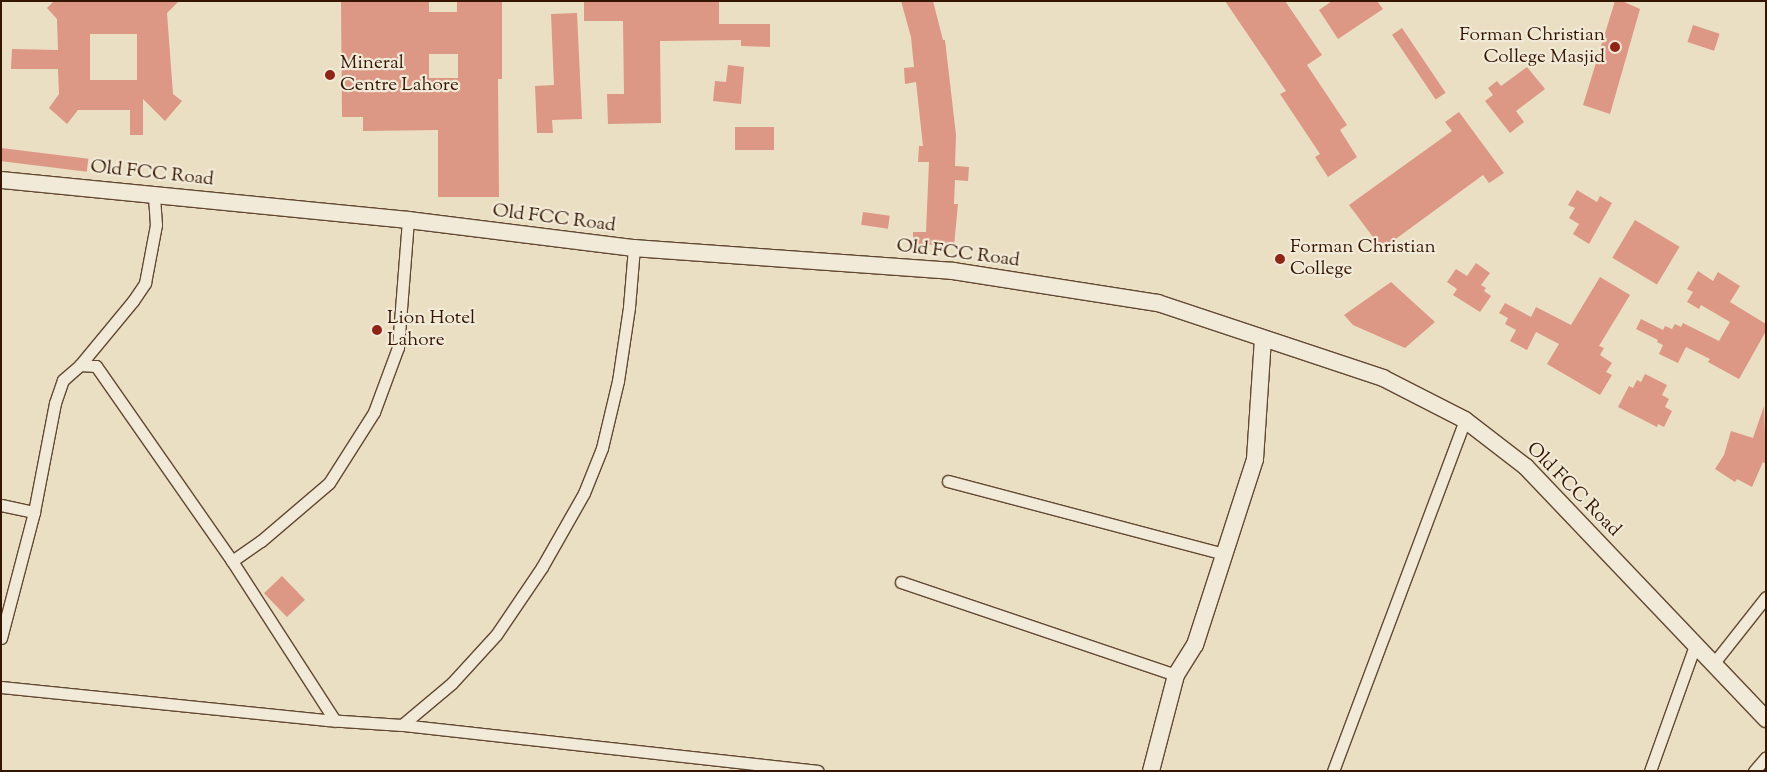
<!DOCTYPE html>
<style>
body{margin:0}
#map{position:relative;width:1767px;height:772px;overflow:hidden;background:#eadfc3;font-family:"Sorts Mill Goudy",serif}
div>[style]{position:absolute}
.building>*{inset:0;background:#dd9785;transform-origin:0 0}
.roads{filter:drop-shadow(1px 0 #624831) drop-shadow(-1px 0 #624831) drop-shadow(0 1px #624831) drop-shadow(0 -1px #624831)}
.street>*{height:11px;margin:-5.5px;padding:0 5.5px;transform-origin:5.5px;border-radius:5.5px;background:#f1ead8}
.secondary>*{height:16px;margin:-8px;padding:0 8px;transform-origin:8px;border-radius:8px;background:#f1ead8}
.dots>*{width:14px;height:14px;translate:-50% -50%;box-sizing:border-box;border:2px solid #f1ead8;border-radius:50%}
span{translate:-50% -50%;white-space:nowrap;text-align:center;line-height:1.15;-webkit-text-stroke:4.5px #f1ead8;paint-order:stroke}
.poi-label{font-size:19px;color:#341500}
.right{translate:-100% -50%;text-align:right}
.left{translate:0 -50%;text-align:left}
.street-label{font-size:19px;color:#341500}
.frame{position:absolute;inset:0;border:2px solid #341500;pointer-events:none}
</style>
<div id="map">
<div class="building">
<i style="clip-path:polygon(evenodd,54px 1px,179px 1px,167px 13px,173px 94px,182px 101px,165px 121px,143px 99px,143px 135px,130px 135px,130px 110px,78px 110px,67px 124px,49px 108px,59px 94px,58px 69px,11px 69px,12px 49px,58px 50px,57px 19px,47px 8px,54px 1px,90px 34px,137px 34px,137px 80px,90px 80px,90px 34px)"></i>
<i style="clip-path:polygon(evenodd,341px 1px,429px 1px,429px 12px,457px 12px,457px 1px,502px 1px,502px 79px,498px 79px,499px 197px,438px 197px,438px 130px,363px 131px,363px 117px,342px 117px,341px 1px,429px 54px,458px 54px,458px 78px,429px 78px,429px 54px)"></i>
<i style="clip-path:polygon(584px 1px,719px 1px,719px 24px,770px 24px,770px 47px,741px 46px,741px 40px,660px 41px,661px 123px,608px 124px,607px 94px,624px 94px,623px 21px,584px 21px)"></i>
<i style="clip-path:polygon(901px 1px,933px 1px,943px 40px,945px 40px,956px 135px,955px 166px,969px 167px,968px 181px,955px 180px,954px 204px,958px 204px,954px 246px,913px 244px,913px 232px,926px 232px,929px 162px,918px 162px,919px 146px,923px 146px,916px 82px,905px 84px,904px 68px,914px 67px,911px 37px)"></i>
<i style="clip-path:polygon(1225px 1px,1285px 1px,1322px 55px,1307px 65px,1347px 125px,1340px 130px,1357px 157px,1328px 177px,1315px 157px,1320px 154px,1280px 94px,1286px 91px)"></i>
<i style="clip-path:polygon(1332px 1px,1377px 1px,1383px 9px,1338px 39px,1319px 10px)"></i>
<i style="clip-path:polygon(1615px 1px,1622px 1px,1640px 9px,1610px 114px,1583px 105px)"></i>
<i style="clip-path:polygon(577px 13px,582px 119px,552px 120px,553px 133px,537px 133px,535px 86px,554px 85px,551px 14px)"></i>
<i style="left:1693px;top:25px;width:28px;height:18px;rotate:18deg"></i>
<i style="left:1402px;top:28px;width:78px;height:12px;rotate:56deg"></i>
<i style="clip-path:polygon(728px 65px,744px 67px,741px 104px,713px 101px,715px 81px,726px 82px)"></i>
<i style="clip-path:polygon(1527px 67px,1545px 89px,1516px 111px,1524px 122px,1510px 133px,1485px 101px,1493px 95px,1488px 88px,1497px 81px,1501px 86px)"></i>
<i style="clip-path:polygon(1459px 112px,1504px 173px,1489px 183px,1483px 175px,1382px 249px,1349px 205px,1452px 131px,1445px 122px)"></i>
<i style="left:735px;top:127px;width:39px;height:23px"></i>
<i style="left:1px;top:148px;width:88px;height:13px;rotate:7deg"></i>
<i style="clip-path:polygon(1577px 190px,1597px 202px,1600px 196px,1612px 203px,1589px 244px,1573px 234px,1579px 224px,1569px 218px,1575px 208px,1568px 205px)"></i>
<i style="left:863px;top:212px;width:27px;height:13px;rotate:8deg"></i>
<i style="left:1635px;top:220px;width:52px;height:44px;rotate:31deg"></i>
<i style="clip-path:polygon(1476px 263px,1490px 273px,1481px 285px,1486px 288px,1484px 291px,1491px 296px,1480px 312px,1453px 295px,1457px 289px,1447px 282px,1456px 269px,1467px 276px)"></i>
<i style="clip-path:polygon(1698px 271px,1713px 281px,1718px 272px,1740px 286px,1730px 302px,1766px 324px,1766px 331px,1739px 379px,1708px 362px,1710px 359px,1686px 347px,1678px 363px,1659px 354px,1663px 345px,1657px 342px,1658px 340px,1636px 329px,1641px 319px,1663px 330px,1665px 326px,1672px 329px,1675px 324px,1681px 327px,1683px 323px,1719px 341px,1730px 322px,1701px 305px,1699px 309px,1687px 302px,1693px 292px,1687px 289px)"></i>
<i style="clip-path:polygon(1600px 277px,1630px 295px,1599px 346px,1604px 348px,1600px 355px,1612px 363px,1606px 372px,1612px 375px,1600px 395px,1547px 364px,1559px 344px,1536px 332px,1527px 350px,1510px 341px,1516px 330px,1505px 324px,1508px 318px,1499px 313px,1505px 303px,1531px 317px,1536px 307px,1571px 325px)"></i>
<i style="clip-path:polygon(1391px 282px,1435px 322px,1405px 348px,1353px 325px,1344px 315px)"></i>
<i style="clip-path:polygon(1645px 374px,1667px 385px,1662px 395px,1669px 399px,1665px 407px,1672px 411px,1664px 427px,1658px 424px,1657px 427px,1618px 407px,1629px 386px,1633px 388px,1637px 380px,1641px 382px)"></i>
<i style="clip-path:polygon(1764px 406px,1766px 464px,1763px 462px,1752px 487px,1737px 479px,1735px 482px,1715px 469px,1724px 455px,1731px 431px,1753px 438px)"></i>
<i style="left:282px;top:576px;width:33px;height:25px;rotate:46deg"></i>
</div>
<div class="roads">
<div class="street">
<i style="left:80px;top:365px;width:83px;rotate:-50.4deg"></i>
<i style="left:133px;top:301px;width:22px;rotate:-56deg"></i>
<i style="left:145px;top:283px;width:59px;rotate:-79.3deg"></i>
<i style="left:156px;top:225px;width:32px;rotate:-94deg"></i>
<i style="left:948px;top:481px;width:286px;rotate:14.8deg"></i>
<i style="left:1px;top:505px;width:34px;rotate:12deg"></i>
<i style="left:232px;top:561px;width:190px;rotate:57.2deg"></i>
<i style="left:901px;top:582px;width:290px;rotate:18.7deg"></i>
<i style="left:1px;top:638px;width:130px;rotate:-75.3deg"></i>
<i style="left:34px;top:512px;width:111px;rotate:-79.1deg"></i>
<i style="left:55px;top:403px;width:24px;rotate:-71deg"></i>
<i style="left:63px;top:380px;width:23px;rotate:-41deg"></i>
<i style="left:80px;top:365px;width:16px;rotate:4deg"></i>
<i style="left:96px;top:366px;width:238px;rotate:55.1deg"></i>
<i style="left:232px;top:561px;width:35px;rotate:-35deg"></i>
<i style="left:261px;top:541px;width:89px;rotate:-40.5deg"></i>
<i style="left:329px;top:483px;width:84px;rotate:-57.6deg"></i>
<i style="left:374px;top:412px;width:69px;rotate:-69.7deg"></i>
<i style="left:398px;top:347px;width:127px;rotate:-85.5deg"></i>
<i style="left:1713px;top:664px;width:85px;rotate:-51.7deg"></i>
<i style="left:1px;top:687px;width:328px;rotate:5.8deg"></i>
<i style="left:327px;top:720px;width:75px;rotate:3.8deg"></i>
<i style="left:402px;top:725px;width:418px;rotate:6.3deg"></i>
<i style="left:402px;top:725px;width:65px;rotate:-40deg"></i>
<i style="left:452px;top:683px;width:65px;rotate:-47.5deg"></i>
<i style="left:496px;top:635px;width:82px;rotate:-55.9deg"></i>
<i style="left:542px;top:567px;width:85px;rotate:-60.4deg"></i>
<i style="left:584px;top:493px;width:48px;rotate:-68.2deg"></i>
<i style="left:602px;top:448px;width:69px;rotate:-76.6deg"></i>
<i style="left:618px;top:381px;width:75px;rotate:-81.5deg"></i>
<i style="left:629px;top:307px;width:59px;rotate:-85.2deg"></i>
<i style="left:1333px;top:771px;width:375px;rotate:-69.4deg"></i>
<i style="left:1650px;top:771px;width:134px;rotate:-70.3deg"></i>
<i style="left:1754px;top:771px;width:18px;rotate:-49deg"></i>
</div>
<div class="secondary">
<i style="left:1px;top:180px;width:409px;rotate:5.6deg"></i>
<i style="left:408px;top:220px;width:228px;rotate:7.1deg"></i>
<i style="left:634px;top:248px;width:320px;rotate:4.1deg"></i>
<i style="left:953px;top:271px;width:207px;rotate:8.9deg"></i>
<i style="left:1158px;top:303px;width:237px;rotate:18.4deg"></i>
<i style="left:1383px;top:378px;width:92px;rotate:27.1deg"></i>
<i style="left:1465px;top:420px;width:77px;rotate:37.6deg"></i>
<i style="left:1526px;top:467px;width:348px;rotate:46.4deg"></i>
<i style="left:1151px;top:771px;width:99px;rotate:-75.4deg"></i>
<i style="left:1176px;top:675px;width:36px;rotate:-58deg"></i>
<i style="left:1195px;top:645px;width:195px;rotate:-72.1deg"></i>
<i style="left:1255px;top:459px;width:120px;rotate:-86.2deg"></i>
</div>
</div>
<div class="dots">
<i style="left:1615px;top:47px;background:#8f2418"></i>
<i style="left:330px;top:75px;background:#8f2418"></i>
<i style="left:1280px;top:259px;background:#8f2418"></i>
<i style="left:377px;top:330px;background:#8f2418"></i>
</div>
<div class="poi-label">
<span class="right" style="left:1605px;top:47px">Forman Christian<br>College Masjid</span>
<span class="left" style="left:340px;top:75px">Mineral<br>Centre Lahore</span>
<span class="left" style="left:1290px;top:259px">Forman Christian<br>College</span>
<span class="left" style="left:387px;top:330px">Lion Hotel<br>Lahore</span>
</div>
<div class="street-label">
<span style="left:152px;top:174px;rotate:6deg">Old FCC Road</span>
<span style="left:554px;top:219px;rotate:7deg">Old FCC Road</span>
<span style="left:958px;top:254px;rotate:7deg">Old FCC Road</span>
<span style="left:1573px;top:490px;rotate:45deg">Old FCC Road</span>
</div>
<div class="frame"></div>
</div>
